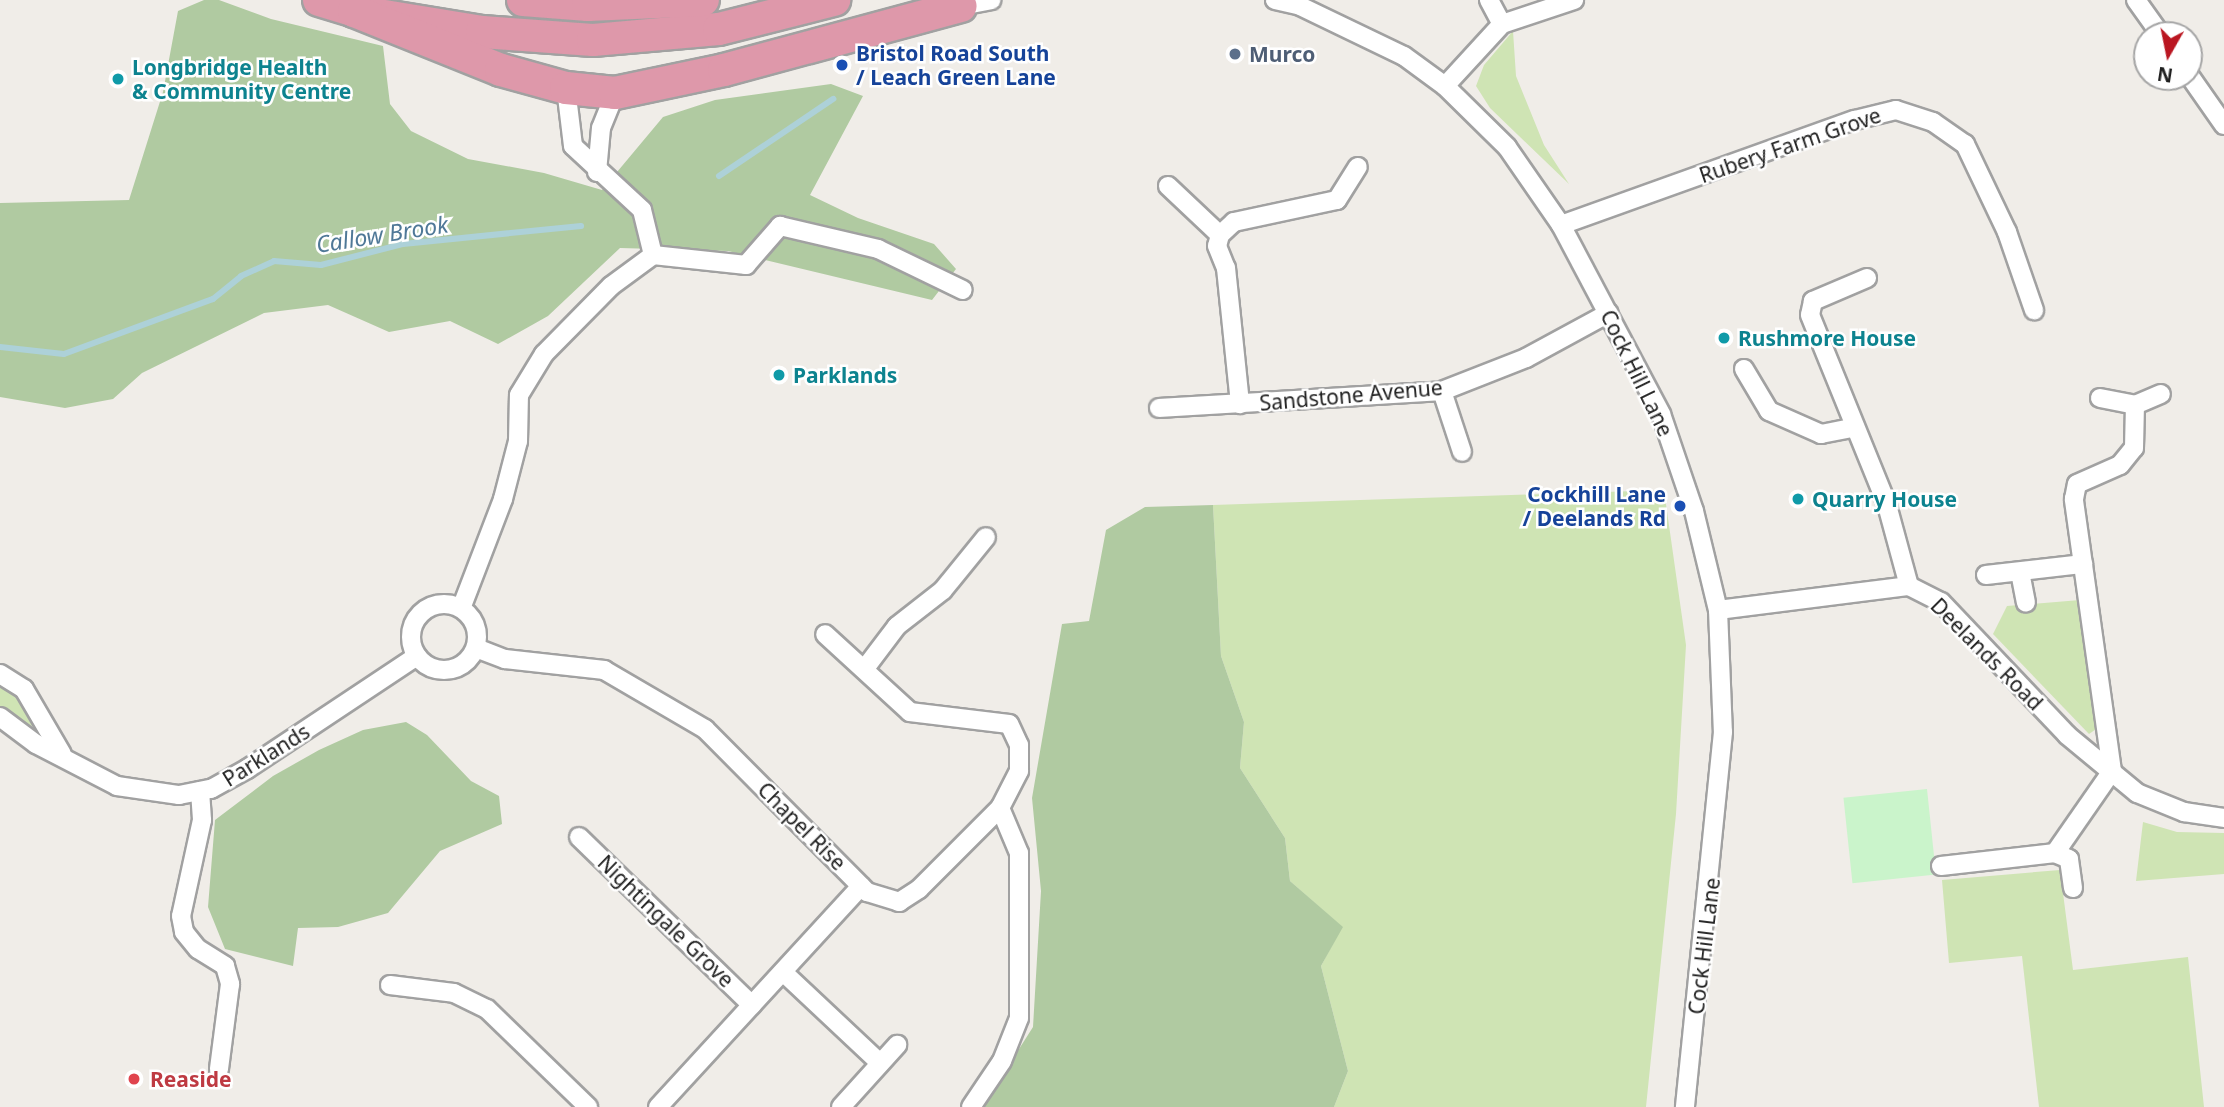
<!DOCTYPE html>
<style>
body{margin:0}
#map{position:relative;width:2224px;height:1107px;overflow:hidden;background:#f0ede8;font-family:"Noto Sans",sans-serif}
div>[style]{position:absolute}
.grass>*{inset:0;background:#cfe4b4}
.forest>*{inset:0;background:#b0caa1}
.park>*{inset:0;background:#caf4cb;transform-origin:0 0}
.stream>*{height:6px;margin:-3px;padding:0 3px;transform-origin:3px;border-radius:3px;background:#add1d8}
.roads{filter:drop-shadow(2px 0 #a1a1a1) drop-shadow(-2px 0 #a1a1a1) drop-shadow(0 2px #a1a1a1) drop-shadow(0 -2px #a1a1a1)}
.street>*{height:18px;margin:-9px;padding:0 9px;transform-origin:9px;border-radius:9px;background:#fff}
.street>.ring{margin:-9px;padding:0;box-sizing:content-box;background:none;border:18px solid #fff;border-radius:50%}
.highway>*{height:32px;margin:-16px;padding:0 16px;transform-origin:16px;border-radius:16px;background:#de98aa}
.dots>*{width:19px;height:19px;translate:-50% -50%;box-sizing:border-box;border:4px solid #fff;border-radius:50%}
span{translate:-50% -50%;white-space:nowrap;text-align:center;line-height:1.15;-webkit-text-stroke:5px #fff;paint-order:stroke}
.transit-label{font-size:21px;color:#164399;font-weight:700}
.left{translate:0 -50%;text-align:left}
.right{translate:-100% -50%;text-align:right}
.service-label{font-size:21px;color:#4e5e75;font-weight:700}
.culture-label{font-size:21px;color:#0d838f;font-weight:700}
.street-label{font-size:21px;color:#202020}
.health-label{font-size:21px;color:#be3a42;font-weight:700}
.water-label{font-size:23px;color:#4f7897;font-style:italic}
.north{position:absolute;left:2133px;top:21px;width:70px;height:70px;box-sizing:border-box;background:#fff;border:2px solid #a6a6a6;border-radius:50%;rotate:189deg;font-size:19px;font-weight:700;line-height:28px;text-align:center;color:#202020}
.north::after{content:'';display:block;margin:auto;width:24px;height:32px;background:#ba1621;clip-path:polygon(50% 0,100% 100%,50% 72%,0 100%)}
</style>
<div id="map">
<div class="grass">
<i style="clip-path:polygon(1513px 31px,1516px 76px,1544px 145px,1569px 184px,1490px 108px,1476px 86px,1484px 65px)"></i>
<i style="clip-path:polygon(1664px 490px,1686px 645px,1676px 814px,1646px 1107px,1334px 1107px,1348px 1071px,1321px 966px,1342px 927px,1290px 881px,1285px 838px,1240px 768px,1244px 722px,1221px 656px,1213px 505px)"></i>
<i style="clip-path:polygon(2080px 600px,2099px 727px,2089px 734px,1993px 634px,2007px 606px)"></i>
<i style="clip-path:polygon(0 677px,23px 690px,52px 739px,0 706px)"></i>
<i style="clip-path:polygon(2143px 822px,2177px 832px,2224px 833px,2224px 874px,2136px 881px)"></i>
<i style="clip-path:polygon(2060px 870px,2073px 970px,2188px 957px,2204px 1107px,2039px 1107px,2022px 956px,1949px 963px,1942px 880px)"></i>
</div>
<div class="forest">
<i style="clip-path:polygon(204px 0,219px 0,271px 19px,383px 46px,390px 104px,411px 131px,468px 159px,544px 173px,602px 190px,663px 117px,715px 100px,831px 84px,863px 96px,810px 195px,858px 218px,934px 244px,956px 269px,932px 300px,728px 251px,620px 248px,548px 316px,498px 344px,450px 321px,389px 332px,328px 305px,264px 313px,142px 373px,113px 399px,65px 408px,0 397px,0 203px,129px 200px,163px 92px,178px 11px)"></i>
<i style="clip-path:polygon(1213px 505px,1221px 656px,1244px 722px,1240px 768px,1285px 838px,1290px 881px,1343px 927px,1321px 966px,1348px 1071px,1334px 1107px,982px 1107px,1033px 1027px,1041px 891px,1032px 798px,1062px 624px,1089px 621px,1106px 530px,1145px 507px)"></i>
<i style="clip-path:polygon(406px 722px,427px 735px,471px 781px,499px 796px,502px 824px,440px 851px,388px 913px,338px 927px,298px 928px,293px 966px,225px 949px,208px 907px,215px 820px,273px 776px,319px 750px,363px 730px)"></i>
</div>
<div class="park">
<i style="left:1927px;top:789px;width:86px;height:84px;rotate:84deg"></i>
</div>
<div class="stream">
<i style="left:719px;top:176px;width:138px;rotate:-34deg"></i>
<i style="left:0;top:347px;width:64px;rotate:6.2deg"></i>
<i style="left:64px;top:354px;width:159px;rotate:-20.3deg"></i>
<i style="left:213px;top:299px;width:36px;rotate:-39deg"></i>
<i style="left:241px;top:276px;width:36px;rotate:-24deg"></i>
<i style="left:274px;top:261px;width:47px;rotate:4.9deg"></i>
<i style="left:321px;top:265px;width:85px;rotate:-14.4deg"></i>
<i style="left:403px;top:244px;width:179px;rotate:-5.8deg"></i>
</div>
<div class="roads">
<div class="street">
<i style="left:1275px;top:0;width:26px;rotate:13deg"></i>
<i style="left:1300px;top:6px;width:115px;rotate:25.7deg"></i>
<i style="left:1404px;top:56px;width:51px;rotate:36.2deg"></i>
<i style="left:1445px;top:86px;width:87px;rotate:44.5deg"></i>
<i style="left:1507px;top:147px;width:95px;rotate:55.3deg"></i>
<i style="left:1561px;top:225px;width:214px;rotate:62.1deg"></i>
<i style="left:1661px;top:414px;width:102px;rotate:71.2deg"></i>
<i style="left:1694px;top:511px;width:102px;rotate:76.4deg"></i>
<i style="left:1718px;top:610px;width:122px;rotate:87.7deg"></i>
<i style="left:1723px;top:732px;width:377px;rotate:95.8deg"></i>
<i style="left:1489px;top:0;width:27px;rotate:62deg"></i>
<i style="left:2136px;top:0;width:43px;rotate:54.5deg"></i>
<i style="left:961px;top:6px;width:31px;rotate:-11deg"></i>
<i style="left:2189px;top:75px;width:61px;rotate:55deg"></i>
<i style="left:1445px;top:86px;width:84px;rotate:-47.4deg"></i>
<i style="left:1502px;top:24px;width:76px;rotate:-18.4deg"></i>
<i style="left:566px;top:88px;width:58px;rotate:83.1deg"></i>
<i style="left:573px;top:146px;width:94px;rotate:42.8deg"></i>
<i style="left:642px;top:210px;width:46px;rotate:76.3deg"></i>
<i style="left:597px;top:172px;width:44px;rotate:-84.8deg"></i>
<i style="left:601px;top:128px;width:38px;rotate:-68deg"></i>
<i style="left:1168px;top:186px;width:71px;rotate:43.3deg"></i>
<i style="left:1220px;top:235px;width:11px;rotate:105deg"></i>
<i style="left:1217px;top:246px;width:24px;rotate:68deg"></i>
<i style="left:1226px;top:268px;width:137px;rotate:84.1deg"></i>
<i style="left:1561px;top:225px;width:312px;rotate:-19.7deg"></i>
<i style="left:1855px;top:120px;width:42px;rotate:-13.7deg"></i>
<i style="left:1896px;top:110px;width:39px;rotate:18deg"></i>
<i style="left:1933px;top:122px;width:39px;rotate:35deg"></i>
<i style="left:1965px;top:144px;width:98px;rotate:64.5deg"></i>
<i style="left:2007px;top:232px;width:83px;rotate:70.9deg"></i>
<i style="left:1220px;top:235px;width:19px;rotate:-43deg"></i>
<i style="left:1234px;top:222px;width:105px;rotate:-12.1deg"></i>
<i style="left:1337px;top:200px;width:39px;rotate:-58deg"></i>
<i style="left:1867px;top:278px;width:59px;rotate:156.9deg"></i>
<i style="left:1813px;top:301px;width:14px;rotate:102deg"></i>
<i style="left:1810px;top:315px;width:205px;rotate:67.9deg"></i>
<i style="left:1887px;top:505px;width:84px;rotate:74.8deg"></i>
<i style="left:1744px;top:369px;width:49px;rotate:59.2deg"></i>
<i style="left:1769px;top:411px;width:57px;rotate:23.9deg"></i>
<i style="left:1821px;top:434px;width:33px;rotate:-11deg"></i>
<i style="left:1442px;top:391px;width:64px;rotate:71.8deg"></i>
<i style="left:2100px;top:398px;width:36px;rotate:11deg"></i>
<i style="left:2135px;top:405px;width:28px;rotate:-23deg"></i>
<i style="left:1159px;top:408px;width:284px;rotate:-3.4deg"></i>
<i style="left:1442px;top:391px;width:90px;rotate:-21.4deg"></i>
<i style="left:1526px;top:358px;width:94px;rotate:-28.5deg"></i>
<i style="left:2020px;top:572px;width:31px;rotate:79deg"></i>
<i style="left:1986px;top:575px;width:98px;rotate:-6.5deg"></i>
<i class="ring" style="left:411px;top:604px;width:48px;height:48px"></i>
<i style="left:462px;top:606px;width:115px;rotate:-69deg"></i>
<i style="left:503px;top:499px;width:60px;rotate:-75.5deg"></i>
<i style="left:518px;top:441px;width:46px;rotate:-88.8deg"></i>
<i style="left:519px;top:395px;width:48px;rotate:-58.6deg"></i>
<i style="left:544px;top:354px;width:95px;rotate:-45.4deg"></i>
<i style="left:611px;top:286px;width:52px;rotate:-36.4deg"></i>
<i style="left:653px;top:255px;width:94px;rotate:6.1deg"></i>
<i style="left:746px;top:265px;width:52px;rotate:-48.9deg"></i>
<i style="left:780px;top:226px;width:101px;rotate:13.2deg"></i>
<i style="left:878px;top:249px;width:94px;rotate:25.8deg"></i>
<i style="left:1718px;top:610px;width:193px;rotate:-7.2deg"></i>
<i style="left:1909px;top:586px;width:36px;rotate:27deg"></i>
<i style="left:1941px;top:602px;width:183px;rotate:46.5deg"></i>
<i style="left:2067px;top:735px;width:91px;rotate:39.6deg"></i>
<i style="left:2137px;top:793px;width:51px;rotate:22deg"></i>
<i style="left:2184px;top:812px;width:40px;rotate:8.5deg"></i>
<i style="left:476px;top:648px;width:31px;rotate:21deg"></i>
<i style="left:505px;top:659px;width:100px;rotate:6.3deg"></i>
<i style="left:604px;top:670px;width:117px;rotate:30.3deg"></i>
<i style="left:705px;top:729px;width:230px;rotate:45.2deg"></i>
<i style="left:867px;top:892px;width:34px;rotate:17deg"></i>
<i style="left:899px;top:902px;width:24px;rotate:-33deg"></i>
<i style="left:919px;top:889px;width:115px;rotate:-45deg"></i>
<i style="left:1000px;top:808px;width:42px;rotate:-62.8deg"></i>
<i style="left:1019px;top:771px;width:26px;rotate:-90deg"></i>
<i style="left:1019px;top:745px;width:23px;rotate:-115deg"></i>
<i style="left:1009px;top:724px;width:100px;rotate:-173.1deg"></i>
<i style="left:910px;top:712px;width:115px;rotate:-137.5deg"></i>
<i style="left:866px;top:667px;width:51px;rotate:-52.9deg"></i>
<i style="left:897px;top:626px;width:58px;rotate:-38deg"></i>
<i style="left:943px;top:590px;width:68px;rotate:-50.9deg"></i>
<i style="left:0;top:674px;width:28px;rotate:32deg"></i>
<i style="left:24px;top:689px;width:75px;rotate:59.7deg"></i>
<i style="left:0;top:717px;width:45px;rotate:36.9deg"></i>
<i style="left:36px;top:744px;width:91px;rotate:27.4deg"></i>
<i style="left:117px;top:786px;width:63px;rotate:8.3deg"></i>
<i style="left:179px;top:795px;width:33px;rotate:-11deg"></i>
<i style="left:211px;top:789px;width:41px;rotate:-29.1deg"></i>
<i style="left:247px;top:769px;width:204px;rotate:-33.6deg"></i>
<i style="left:200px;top:791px;width:29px;rotate:86deg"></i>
<i style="left:202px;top:820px;width:98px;rotate:102.3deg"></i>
<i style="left:181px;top:916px;width:16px;rotate:79deg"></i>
<i style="left:184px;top:932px;width:22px;rotate:51deg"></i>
<i style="left:198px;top:949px;width:32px;rotate:32deg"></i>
<i style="left:225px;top:966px;width:19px;rotate:74deg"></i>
<i style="left:230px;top:984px;width:86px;rotate:97.4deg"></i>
<i style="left:579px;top:837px;width:241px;rotate:44.2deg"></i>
<i style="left:1941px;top:866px;width:115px;rotate:-6.5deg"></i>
<i style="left:2073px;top:888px;width:29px;rotate:-98deg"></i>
<i style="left:2069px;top:859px;width:15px;rotate:-157deg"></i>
<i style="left:2055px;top:853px;width:100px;rotate:-55.2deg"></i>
<i style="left:2112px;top:771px;width:275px;rotate:-98deg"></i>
<i style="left:2074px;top:499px;width:15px;rotate:-79deg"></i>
<i style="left:2077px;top:484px;width:47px;rotate:-23.8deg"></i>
<i style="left:2120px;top:465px;width:22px;rotate:-51deg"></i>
<i style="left:2134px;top:448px;width:43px;rotate:-88.7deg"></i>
<i style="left:783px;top:972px;width:133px;rotate:43.2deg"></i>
<i style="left:390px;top:985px;width:64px;rotate:7.1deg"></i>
<i style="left:454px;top:993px;width:37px;rotate:26deg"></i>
<i style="left:487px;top:1009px;width:141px;rotate:44.1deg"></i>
<i style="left:658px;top:1107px;width:300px;rotate:-47.4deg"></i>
<i style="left:841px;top:1107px;width:84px;rotate:-47.9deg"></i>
<i style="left:971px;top:1107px;width:55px;rotate:-56deg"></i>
<i style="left:1002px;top:1061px;width:46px;rotate:-68.4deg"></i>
<i style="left:1019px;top:1018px;width:165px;rotate:-90deg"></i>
<i style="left:1019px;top:853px;width:49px;rotate:-112.9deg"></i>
</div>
<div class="highway">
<i style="left:319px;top:0;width:37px;rotate:17deg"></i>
<i style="left:354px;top:11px;width:130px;rotate:9.3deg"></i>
<i style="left:482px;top:32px;width:111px;rotate:4.1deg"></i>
<i style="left:593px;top:40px;width:126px;rotate:-5deg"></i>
<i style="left:719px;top:29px;width:119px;rotate:-14.2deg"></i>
<i style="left:523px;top:0;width:65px;rotate:4.4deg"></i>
<i style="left:588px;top:5px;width:115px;rotate:-2.5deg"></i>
<i style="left:354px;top:11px;width:158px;rotate:21.9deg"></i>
<i style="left:501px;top:70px;width:67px;rotate:15.5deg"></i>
<i style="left:566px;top:88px;width:49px;rotate:5.8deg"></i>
<i style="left:615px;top:93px;width:111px;rotate:-11.9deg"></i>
<i style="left:724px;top:70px;width:245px;rotate:-15.1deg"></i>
</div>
</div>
<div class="dots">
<i style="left:1235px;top:54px;background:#5c6f8a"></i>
<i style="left:842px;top:65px;background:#1a4fb4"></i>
<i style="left:118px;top:79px;background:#0f9aa8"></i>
<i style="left:1724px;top:338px;background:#0f9aa8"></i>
<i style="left:779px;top:375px;background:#0f9aa8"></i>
<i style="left:1798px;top:499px;background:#0f9aa8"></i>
<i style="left:1680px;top:506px;background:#1a4fb4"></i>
<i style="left:134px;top:1079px;background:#e0444e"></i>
</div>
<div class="transit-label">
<span class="left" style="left:856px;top:65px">Bristol Road South<br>/ Leach Green Lane</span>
<span class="right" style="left:1666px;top:506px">Cockhill Lane<br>/ Deelands Rd</span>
</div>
<div class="service-label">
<span class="left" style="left:1249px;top:54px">Murco</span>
</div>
<div class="culture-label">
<span class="left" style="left:132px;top:79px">Longbridge Health<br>&amp; Community Centre</span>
<span class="left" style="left:1738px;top:338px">Rushmore House</span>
<span class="left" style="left:793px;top:375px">Parklands</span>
<span class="left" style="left:1812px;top:499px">Quarry House</span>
</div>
<div class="street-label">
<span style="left:1790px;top:145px;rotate:-19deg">Rubery Farm Grove</span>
<span style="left:1637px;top:373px;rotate:64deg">Cock Hill Lane</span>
<span style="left:1351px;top:395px;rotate:-5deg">Sandstone Avenue</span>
<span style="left:1987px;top:654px;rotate:45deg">Deelands Road</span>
<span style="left:266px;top:755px;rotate:-32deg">Parklands</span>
<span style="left:802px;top:826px;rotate:45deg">Chapel Rise</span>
<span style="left:666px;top:921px;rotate:44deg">Nightingale Grove</span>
<span style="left:1704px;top:946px;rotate:-83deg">Cock Hill Lane</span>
</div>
<div class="health-label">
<span class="left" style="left:150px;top:1079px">Reaside</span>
</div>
<div class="water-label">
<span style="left:382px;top:234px;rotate:-9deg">Callow Brook</span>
</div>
<div class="north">N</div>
</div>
